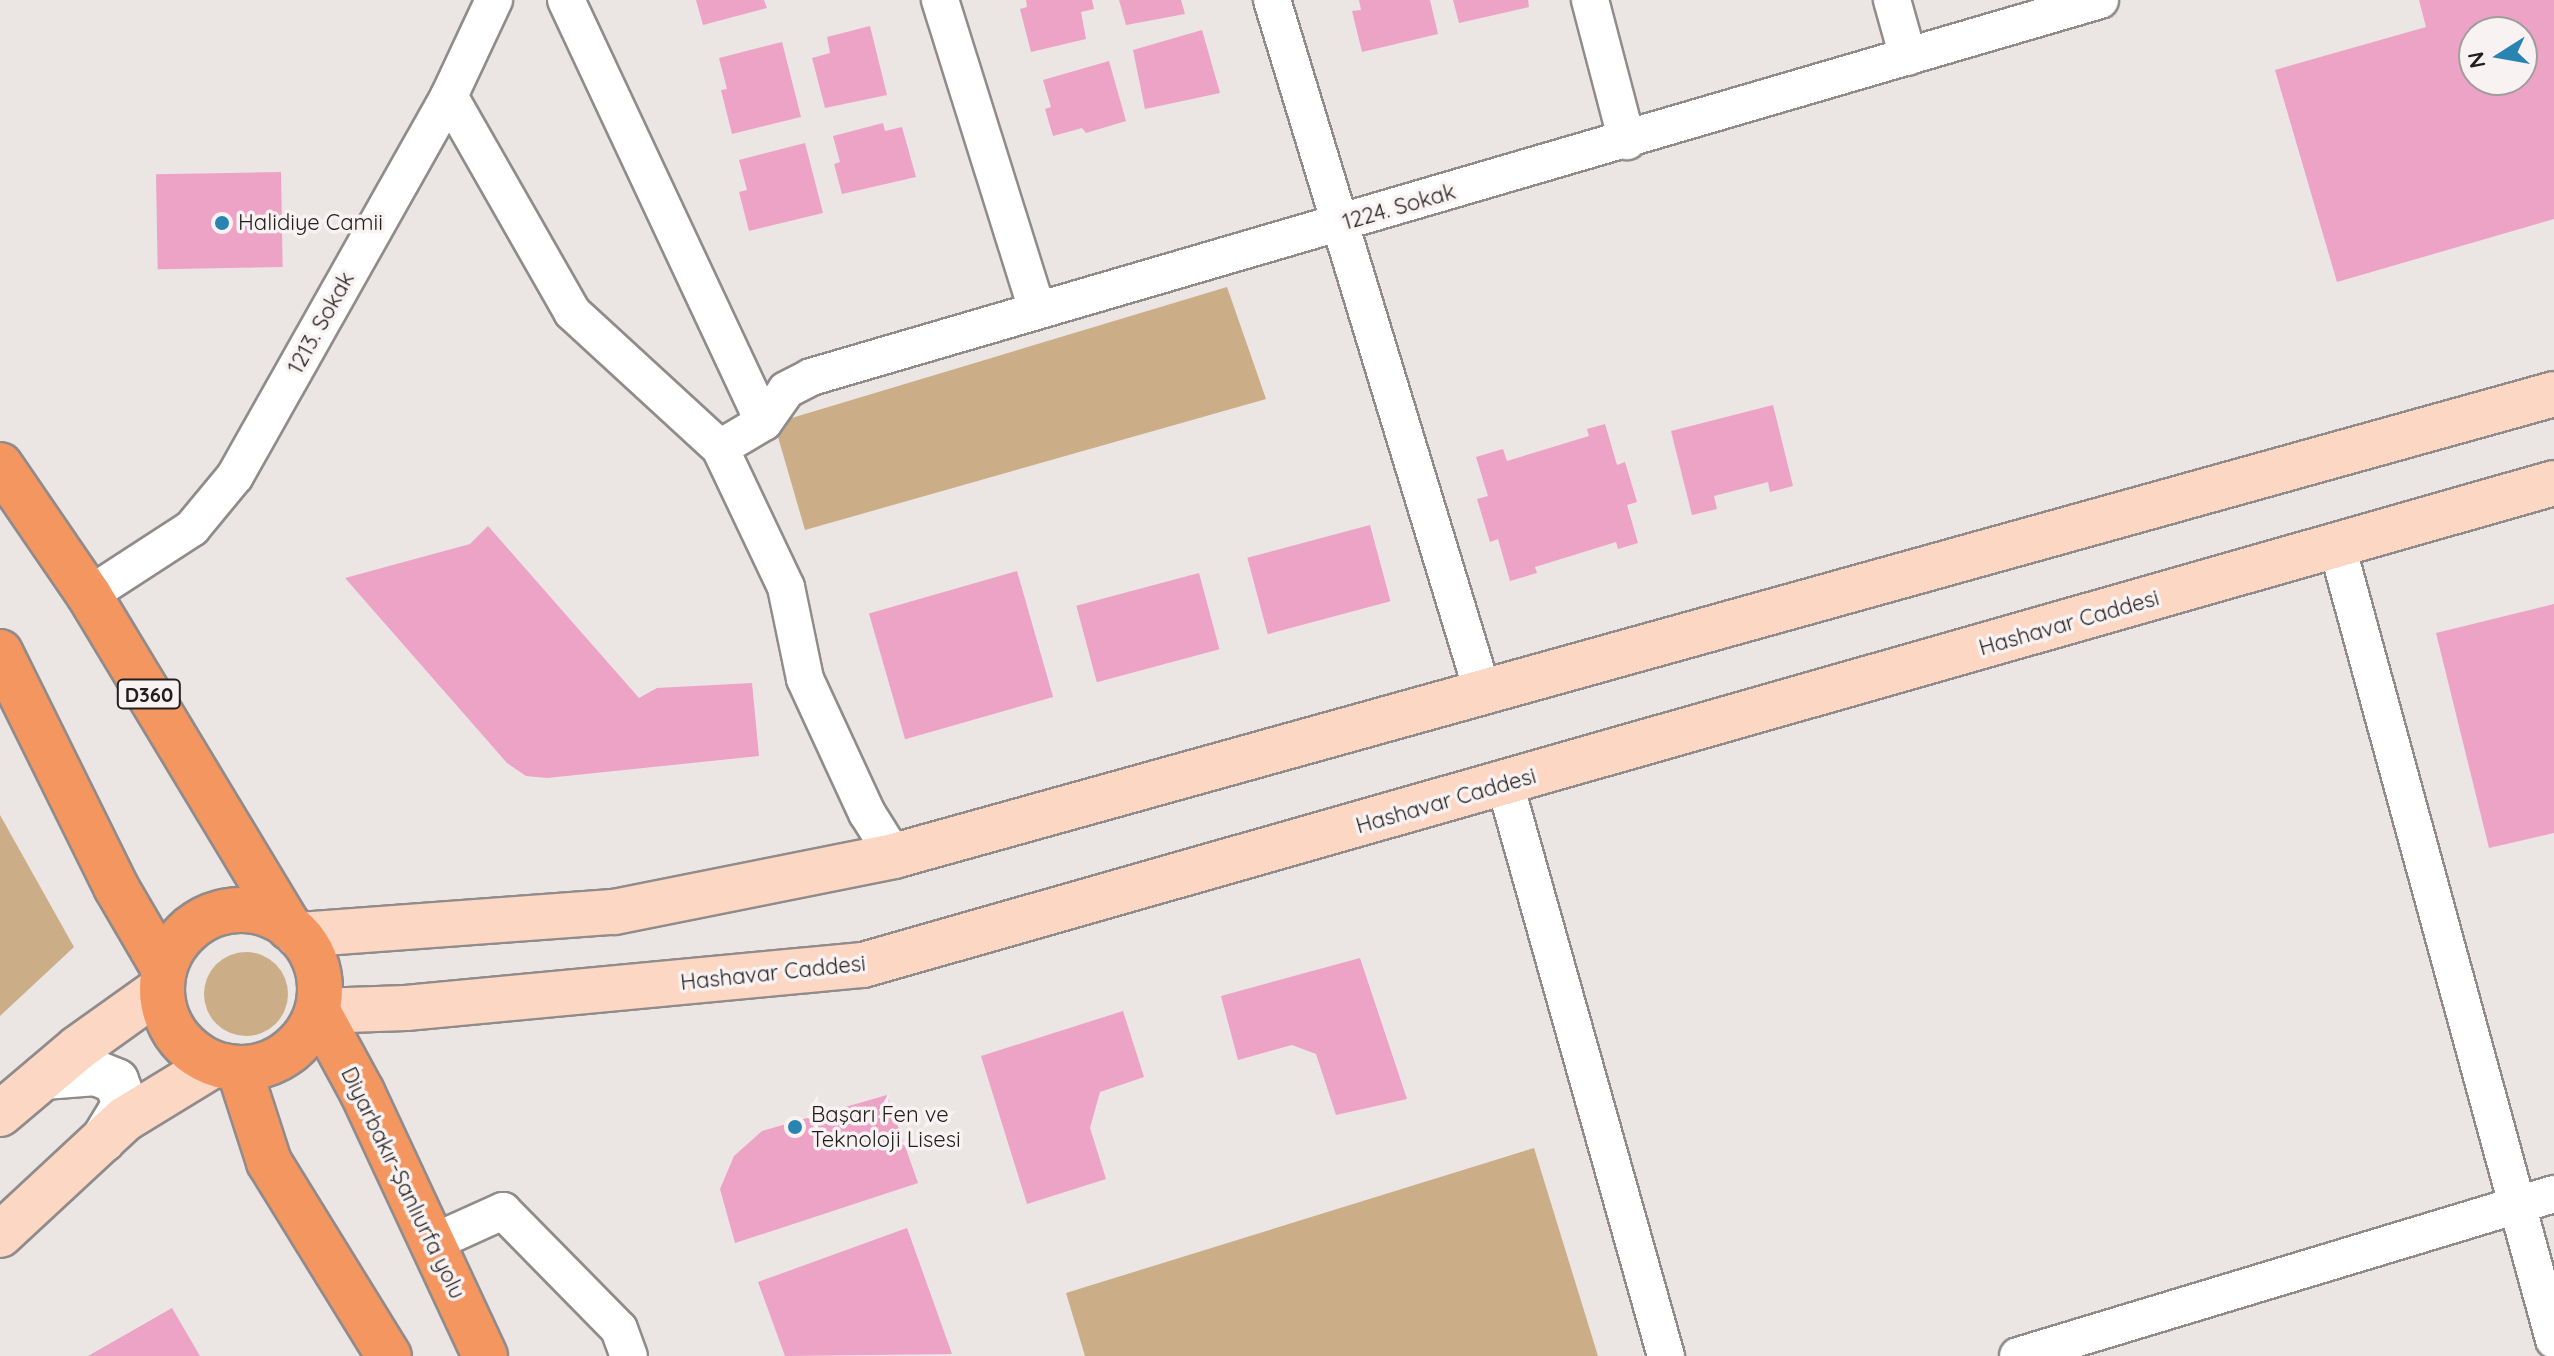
<!DOCTYPE html>
<meta charset="utf-8">
<style>
body{margin:0}
#map{position:relative;width:2554px;height:1356px;overflow:hidden;background:#ebe5e4;font-family:Quicksand,sans-serif}
div>[style]{position:absolute}
.green>*{inset:0;background:#cbae87}
.round{border-radius:50%}
.building>*{inset:0;background:#eca3c6;transform-origin:0 0}
.roads{filter:drop-shadow(2px 0 #918b8b) drop-shadow(-2px 0 #918b8b) drop-shadow(0 2px #918b8b) drop-shadow(0 -2px #918b8b)}
.minor>*{height:36px;margin:-18px;padding:0 18px;transform-origin:18px;border-radius:18px;background:#fff}
.tertiary>*{height:44px;margin:-22px;padding:0 22px;transform-origin:22px;border-radius:22px;background:#fff}
.secondary>*{height:44px;margin:-22px;padding:0 22px;transform-origin:22px;border-radius:22px;background:#fbd7c4}
.trunk>*{height:44px;margin:-22px;padding:0 22px;transform-origin:22px;border-radius:22px;background:#f49660}
.trunk>.ring{margin:-22px;padding:0;box-sizing:content-box;background:none;border:44px solid #f49660;border-radius:50%}
.dots>*{width:22px;height:22px;translate:-50% -50%;box-sizing:border-box;border:4px solid #f9f2f2;border-radius:50%}
span{translate:-50% -50%;white-space:nowrap;text-align:center;line-height:1.15;-webkit-text-stroke:7px #f9f2f2;paint-order:stroke}
.shield-label span{padding:2px 6px;background:#f9f2f2;border:2px solid;border-radius:6px;-webkit-text-stroke-width:0}
.shield-label{font-size:20px;color:#201e1e;font-weight:700}
.street-label{font-size:22px;color:#201e1e}
.poi-label{font-size:22px;color:#201e1e}
.left{translate:0 -50%;text-align:left}
.north{position:absolute;left:2458px;top:16px;width:80px;height:80px;box-sizing:border-box;background:#f9f2f2;border:2px solid #a29d9d;border-radius:50%;rotate:259deg;font-size:22px;font-weight:700;line-height:32px;text-align:center;color:#201e1e}
.north::after{content:'';display:block;margin:auto;width:28px;height:36px;background:#2984b1;clip-path:polygon(50% 0,100% 100%,50% 72%,0 100%)}
</style>
<div id="map">
<div class="green">
<i style="clip-path:polygon(1227px 287px,1266px 399px,805px 530px,778px 437px,785px 420px)"></i>
<i style="clip-path:polygon(0 815px,74px 947px,0 1016px)"></i>
<i class="round" style="left:204px;top:952px;width:84px;height:84px"></i>
<i style="clip-path:polygon(1534px 1148px,1598px 1356px,1085px 1356px,1066px 1293px)"></i>
</div>
<div class="building">
<i style="clip-path:polygon(696px 0,764px 0,767px 8px,703px 25px)"></i>
<i style="clip-path:polygon(1026px 0,1092px 0,1094px 9px,1081px 12px,1086px 39px,1031px 52px,1020px 9px,1027px 7px)"></i>
<i style="clip-path:polygon(1119px 0,1181px 0,1185px 14px,1126px 25px)"></i>
<i style="clip-path:polygon(1359px 0,1430px 0,1438px 34px,1362px 52px,1352px 11px,1361px 10px)"></i>
<i style="clip-path:polygon(1453px 0,1528px 0,1529px 7px,1459px 23px)"></i>
<i style="clip-path:polygon(evenodd,2419px 0,2554px 0,2554px 219px,2337px 282px,2275px 70px,2426px 27px,2419px 0,2474px 32px,2522px 32px,2522px 80px,2474px 80px,2474px 32px)"></i>
<i style="clip-path:polygon(870px 26px,887px 95px,825px 108px,812px 58px,830px 53px,827px 37px)"></i>
<i style="clip-path:polygon(1202px 30px,1220px 93px,1145px 109px,1133px 50px)"></i>
<i style="clip-path:polygon(782px 42px,801px 117px,732px 134px,721px 90px,727px 89px,719px 58px)"></i>
<i style="clip-path:polygon(1109px 61px,1126px 121px,1086px 133px,1082px 128px,1053px 136px,1045px 109px,1051px 107px,1043px 80px)"></i>
<i style="clip-path:polygon(883px 123px,885px 131px,902px 127px,916px 177px,842px 194px,834px 164px,840px 162px,833px 136px)"></i>
<i style="clip-path:polygon(805px 143px,823px 213px,749px 231px,739px 192px,747px 190px,739px 160px)"></i>
<i style="left:281px;top:172px;width:95px;height:125px;rotate:89deg"></i>
<i style="clip-path:polygon(1773px 405px,1793px 486px,1770px 492px,1768px 482px,1714px 496px,1717px 509px,1692px 515px,1671px 431px)"></i>
<i style="clip-path:polygon(1605px 424px,1617px 465px,1625px 462px,1637px 502px,1627px 505px,1638px 543px,1618px 549px,1616px 542px,1535px 567px,1537px 573px,1510px 581px,1498px 539px,1490px 542px,1477px 499px,1488px 496px,1476px 457px,1503px 449px,1507px 461px,1589px 436px,1587px 429px)"></i>
<i style="left:1370px;top:525px;width:79px;height:127px;rotate:75deg"></i>
<i style="clip-path:polygon(488px 526px,639px 698px,657px 688px,752px 683px,759px 756px,547px 778px,526px 776px,507px 763px,345px 578px,470px 544px)"></i>
<i style="left:1017px;top:571px;width:131px;height:154px;rotate:74deg"></i>
<i style="left:1199px;top:573px;width:79px;height:127px;rotate:75deg"></i>
<i style="clip-path:polygon(2554px 604px,2554px 833px,2489px 848px,2436px 633px)"></i>
<i style="clip-path:polygon(1360px 958px,1407px 1099px,1336px 1115px,1316px 1054px,1292px 1045px,1238px 1060px,1221px 996px)"></i>
<i style="clip-path:polygon(1123px 1011px,1144px 1077px,1100px 1092px,1090px 1128px,1106px 1179px,1027px 1204px,981px 1056px)"></i>
<i style="clip-path:polygon(887px 1095px,918px 1183px,735px 1243px,720px 1189px,734px 1156px,762px 1131px)"></i>
<i style="clip-path:polygon(907px 1228px,952px 1354px,785px 1356px,758px 1282px)"></i>
<i style="clip-path:polygon(172px 1308px,200px 1356px,88px 1356px)"></i>
</div>
<div class="roads">
<div class="minor">
<i style="left:566px;top:0;width:466px;rotate:64.9deg"></i>
<i style="left:940px;top:0;width:324px;rotate:72.6deg"></i>
<i style="left:1272px;top:0;width:724px;rotate:73.07deg"></i>
<i style="left:1590px;top:0;width:146px;rotate:75.3deg"></i>
<i style="left:1892px;top:0;width:59px;rotate:74.3deg"></i>
<i style="left:449px;top:96px;width:249px;rotate:60.3deg"></i>
<i style="left:572px;top:312px;width:201px;rotate:42.6deg"></i>
<i style="left:720px;top:448px;width:154px;rotate:64.6deg"></i>
<i style="left:786px;top:587px;width:94px;rotate:78.3deg"></i>
<i style="left:805px;top:679px;width:148px;rotate:65.2deg"></i>
<i style="left:867px;top:813px;width:51px;rotate:57.9deg"></i>
<i style="left:720px;top:448px;width:51px;rotate:-30.6deg"></i>
<i style="left:764px;top:422px;width:39px;rotate:-55deg"></i>
<i style="left:786px;top:390px;width:28px;rotate:-27deg"></i>
<i style="left:811px;top:377px;width:1343px;rotate:-16.3deg"></i>
<i style="left:2337px;top:546px;width:823px;rotate:74.71deg"></i>
<i style="left:89px;top:595px;width:123px;rotate:-33deg"></i>
<i style="left:192px;top:528px;width:67px;rotate:-50.4deg"></i>
<i style="left:235px;top:476px;width:436px;rotate:-60.6deg"></i>
<i style="left:449px;top:96px;width:106px;rotate:-64.9deg"></i>
<i style="left:1505px;top:784px;width:594px;rotate:74.28deg"></i>
<i style="left:432px;top:1243px;width:78px;rotate:-24.3deg"></i>
<i style="left:503px;top:1211px;width:165px;rotate:45.5deg"></i>
<i style="left:619px;top:1329px;width:29px;rotate:70deg"></i>
<i style="left:2018px;top:1356px;width:560px;rotate:-16.82deg"></i>
</div>
<div class="tertiary">
<i style="left:44px;top:1077px;width:52px;rotate:-4.4deg"></i>
<i style="left:96px;top:1073px;width:22px;rotate:22deg"></i>
<i style="left:116px;top:1081px;width:25px;rotate:69deg"></i>
<i style="left:125px;top:1104px;width:42px;rotate:121.4deg"></i>
</div>
<div class="secondary">
<i style="left:298px;top:935px;width:317px;rotate:-4.2deg"></i>
<i style="left:614px;top:912px;width:286px;rotate:-11.3deg"></i>
<i style="left:894px;top:856px;width:1723px;rotate:-15.55deg"></i>
<i style="left:318px;top:1011px;width:88px;rotate:-2deg"></i>
<i style="left:406px;top:1008px;width:459px;rotate:-5.4deg"></i>
<i style="left:863px;top:965px;width:1758px;rotate:-15.91deg"></i>
<i style="left:0;top:1114px;width:102px;rotate:-40.2deg"></i>
<i style="left:78px;top:1048px;width:103px;rotate:-35.5deg"></i>
<i style="left:0;top:1235px;width:171px;rotate:-42.9deg"></i>
<i style="left:125px;top:1119px;width:105px;rotate:-31.4deg"></i>
</div>
<div class="trunk">
<i style="left:0;top:465px;width:158px;rotate:55.6deg"></i>
<i style="left:89px;top:595px;width:389px;rotate:58.9deg"></i>
<i style="left:0;top:652px;width:262px;rotate:63.7deg"></i>
<i style="left:116px;top:887px;width:95px;rotate:59.7deg"></i>
<i class="ring" style="left:162px;top:910px;width:114px;height:114px"></i>
<i style="left:318px;top:1011px;width:92px;rotate:61.5deg"></i>
<i style="left:362px;top:1092px;width:291px;rotate:65deg"></i>
<i style="left:239px;top:1069px;width:98px;rotate:72.1deg"></i>
<i style="left:269px;top:1162px;width:228px;rotate:58.3deg"></i>
</div>
</div>
<div class="dots">
<i style="left:222px;top:223px;background:#2984b1"></i>
<i style="left:795px;top:1127px;background:#2984b1"></i>
</div>
<div class="shield-label">
<span style="left:149px;top:694px">D360</span>
</div>
<div class="street-label">
<span style="left:1399px;top:207px;rotate:-16deg">1224. Sokak</span>
<span style="left:321px;top:323px;rotate:-61deg">1213. Sokak</span>
<span style="left:2069px;top:623px;rotate:-16deg">Hashavar Caddesi</span>
<span style="left:1446px;top:801px;rotate:-16deg">Hashavar Caddesi</span>
<span style="left:773px;top:973px;rotate:-6deg">Hashavar Caddesi</span>
<span style="left:403px;top:1183px;rotate:64deg">Diyarbakır-Şanlıurfa yolu</span>
</div>
<div class="poi-label">
<span class="left" style="left:238px;top:223px">Halidiye Camii</span>
<span class="left" style="left:811px;top:1127px">Başarı Fen ve<br>Teknoloji Lisesi</span>
</div>
<div class="north">N</div>
</div>
